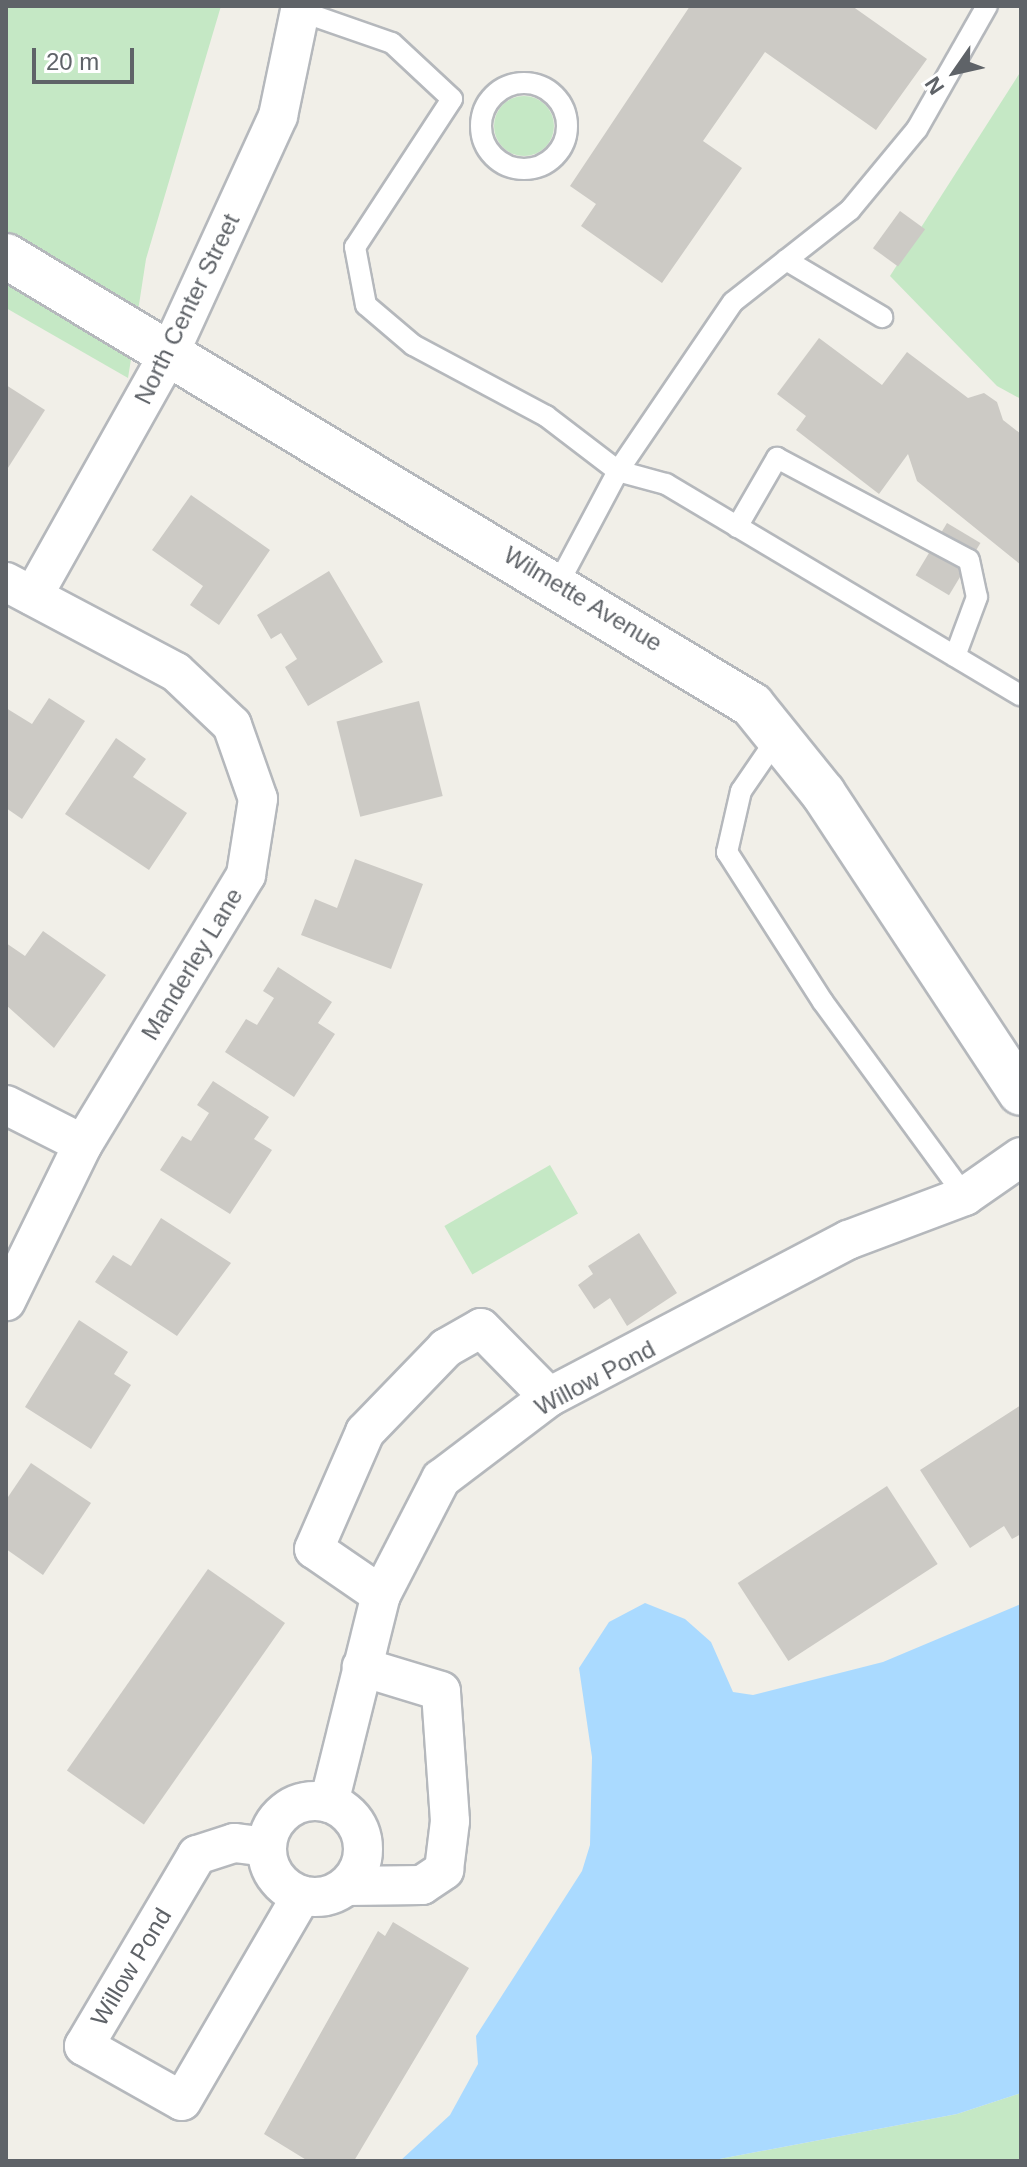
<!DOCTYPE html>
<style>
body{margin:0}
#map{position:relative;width:1027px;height:2167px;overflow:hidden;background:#f1efe8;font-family:Arial,sans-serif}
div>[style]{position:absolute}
.green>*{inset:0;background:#c5e8c5;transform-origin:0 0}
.round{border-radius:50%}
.water>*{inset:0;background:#aadaff}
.building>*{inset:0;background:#cccac5;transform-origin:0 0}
.roads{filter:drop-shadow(2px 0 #b5b8bc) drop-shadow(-2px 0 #b5b8bc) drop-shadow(0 2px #b5b8bc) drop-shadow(0 -2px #b5b8bc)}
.lane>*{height:20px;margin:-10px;padding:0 10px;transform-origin:10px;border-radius:10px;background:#fff}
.lane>.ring{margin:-10px;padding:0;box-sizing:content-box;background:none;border:20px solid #fff;border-radius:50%}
.street>*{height:38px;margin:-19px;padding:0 19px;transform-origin:19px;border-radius:19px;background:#fff}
.street>.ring{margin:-19px;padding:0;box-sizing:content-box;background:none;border:38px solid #fff;border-radius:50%}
.secondary>*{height:44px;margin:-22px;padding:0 22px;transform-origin:22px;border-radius:22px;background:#fff}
span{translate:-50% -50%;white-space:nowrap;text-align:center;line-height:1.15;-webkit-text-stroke:7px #fff;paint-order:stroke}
.street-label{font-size:24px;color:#5f6368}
.frame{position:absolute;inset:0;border:8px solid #5f6368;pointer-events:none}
.north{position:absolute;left:915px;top:32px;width:80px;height:80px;-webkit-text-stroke:6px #fff;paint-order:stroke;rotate:236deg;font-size:22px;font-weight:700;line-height:32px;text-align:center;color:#5f6368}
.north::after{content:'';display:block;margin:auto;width:28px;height:36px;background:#5f6368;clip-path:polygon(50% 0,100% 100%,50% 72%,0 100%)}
.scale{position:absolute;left:32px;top:48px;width:102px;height:36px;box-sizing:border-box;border:4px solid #5f6368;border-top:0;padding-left:10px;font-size:24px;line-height:28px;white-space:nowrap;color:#5f6368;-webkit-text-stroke:6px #fff;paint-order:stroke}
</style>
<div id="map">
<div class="green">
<i style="clip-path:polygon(6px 6px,221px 6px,146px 259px,138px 311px,6px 233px)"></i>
<i style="clip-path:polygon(1021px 71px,1021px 399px,997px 386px,890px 276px)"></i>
<i class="round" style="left:494px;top:96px;width:60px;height:60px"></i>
<i style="clip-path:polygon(6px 279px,132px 353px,128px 378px,6px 308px)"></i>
<i style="left:550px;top:1165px;width:56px;height:122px;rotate:60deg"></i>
<i style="clip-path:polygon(1021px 2093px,1021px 2161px,709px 2161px,957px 2114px)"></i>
</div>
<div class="water">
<i style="clip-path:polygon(645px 1603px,685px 1619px,711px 1642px,733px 1692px,753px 1695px,883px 1662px,1021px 1604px,1021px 2093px,957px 2114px,709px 2161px,400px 2161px,450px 2115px,478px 2064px,476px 2036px,582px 1871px,590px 1845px,592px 1757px,579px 1668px,609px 1622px)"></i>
</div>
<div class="building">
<i style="clip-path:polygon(690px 6px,852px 6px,927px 59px,876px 130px,765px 52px,703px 141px,742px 168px,662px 283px,581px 226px,596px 204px,570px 186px)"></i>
<i style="left:900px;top:211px;width:31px;height:46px;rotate:36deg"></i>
<i style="clip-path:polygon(819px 338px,882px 385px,907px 352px,968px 398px,984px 393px,997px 402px,1003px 420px,1021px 434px,1021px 565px,917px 481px,908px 454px,879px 494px,796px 430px,806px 416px,777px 394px)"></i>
<i style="clip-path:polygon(6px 385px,45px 410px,6px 471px)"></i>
<i style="clip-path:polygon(191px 495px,270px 550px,219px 625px,190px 605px,203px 586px,152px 550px)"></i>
<i style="left:947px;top:523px;width:39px;height:61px;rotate:31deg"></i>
<i style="clip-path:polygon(329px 571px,383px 662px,308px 706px,285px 667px,297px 659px,281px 633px,271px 639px,257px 615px)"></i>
<i style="clip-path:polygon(49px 698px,85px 721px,22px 819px,6px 808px,6px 708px,32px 724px)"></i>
<i style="left:419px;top:701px;width:98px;height:85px;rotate:76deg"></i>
<i style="clip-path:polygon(116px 738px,146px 759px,133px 777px,187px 813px,149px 870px,65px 814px)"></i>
<i style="clip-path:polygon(355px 859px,423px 884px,391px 969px,301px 935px,315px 899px,337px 908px)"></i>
<i style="clip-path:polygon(43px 931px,106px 975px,54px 1048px,6px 1005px,6px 943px,25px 956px)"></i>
<i style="clip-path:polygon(278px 967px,332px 1002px,318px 1023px,335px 1034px,294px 1097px,225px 1052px,246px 1019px,257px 1025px,274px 998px,263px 991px)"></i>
<i style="clip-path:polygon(213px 1081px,269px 1117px,254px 1139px,272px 1150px,230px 1214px,160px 1170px,182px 1136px,191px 1141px,209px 1113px,197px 1105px)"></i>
<i style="clip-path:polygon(161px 1218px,231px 1263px,177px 1336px,95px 1282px,113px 1255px,131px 1266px)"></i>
<i style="clip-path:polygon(639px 1233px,677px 1293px,627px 1326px,610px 1298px,594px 1309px,578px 1285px,593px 1274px,588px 1266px)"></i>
<i style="clip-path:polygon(79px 1320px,128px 1352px,114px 1374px,131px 1385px,91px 1449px,25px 1407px)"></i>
<i style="clip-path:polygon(1021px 1405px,1021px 1534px,1012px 1539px,1004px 1526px,970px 1548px,920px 1470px)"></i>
<i style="clip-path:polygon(31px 1463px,91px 1503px,43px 1575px,6px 1549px,6px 1500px)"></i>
<i style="left:887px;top:1486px;width:93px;height:178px;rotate:57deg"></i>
<i style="left:208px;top:1569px;width:94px;height:246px;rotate:35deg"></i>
<i style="clip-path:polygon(393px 1922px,469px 1968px,354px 2161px,308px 2161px,264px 2134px,378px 1931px,385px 1936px)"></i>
</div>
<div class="roads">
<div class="lane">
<i style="left:300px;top:11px;width:97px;rotate:19.2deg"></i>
<i style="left:392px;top:43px;width:82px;rotate:43deg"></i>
<i style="left:452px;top:99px;width:177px;rotate:123.2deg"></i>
<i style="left:355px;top:247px;width:59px;rotate:79.3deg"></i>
<i style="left:366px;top:305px;width:62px;rotate:40.4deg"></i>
<i style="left:413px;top:345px;width:151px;rotate:28.1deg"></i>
<i style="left:546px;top:416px;width:91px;rotate:37.4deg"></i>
<i style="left:618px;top:471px;width:204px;rotate:-55.8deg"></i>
<i style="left:733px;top:302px;width:149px;rotate:-38.2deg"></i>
<i style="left:850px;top:210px;width:105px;rotate:-50.4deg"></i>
<i style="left:917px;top:129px;width:142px;rotate:-60.4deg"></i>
<i class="ring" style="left:481px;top:83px;width:66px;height:66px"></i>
<i style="left:786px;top:260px;width:112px;rotate:30.7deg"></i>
<i style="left:737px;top:527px;width:80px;rotate:-59.9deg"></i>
<i style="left:777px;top:458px;width:217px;rotate:28deg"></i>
<i style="left:969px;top:560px;width:38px;rotate:78deg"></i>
<i style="left:977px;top:597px;width:63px;rotate:110.4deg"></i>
<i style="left:558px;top:584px;width:128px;rotate:-62deg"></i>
<i style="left:618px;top:471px;width:50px;rotate:15.2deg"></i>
<i style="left:666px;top:484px;width:413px;rotate:30.8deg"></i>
<i style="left:778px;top:737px;width:65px;rotate:124.4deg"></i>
<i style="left:741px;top:791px;width:63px;rotate:102.9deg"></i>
<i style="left:727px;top:852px;width:178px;rotate:57.4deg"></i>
<i style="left:823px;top:1002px;width:240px;rotate:53.8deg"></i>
</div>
<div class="street">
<i style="left:6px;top:582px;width:192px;rotate:27.9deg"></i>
<i style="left:176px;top:672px;width:77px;rotate:43.4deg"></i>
<i style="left:232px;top:725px;width:78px;rotate:70.6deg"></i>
<i style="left:258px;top:799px;width:77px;rotate:99deg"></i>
<i style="left:246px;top:875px;width:315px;rotate:121.2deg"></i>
<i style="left:83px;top:1144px;width:175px;rotate:116.1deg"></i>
<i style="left:33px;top:596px;width:280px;rotate:-60.7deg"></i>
<i style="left:170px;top:352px;width:260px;rotate:-65.4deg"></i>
<i style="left:278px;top:116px;width:112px;rotate:-78.2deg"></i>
<i style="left:6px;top:1105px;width:86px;rotate:26.9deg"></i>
<i style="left:381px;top:1595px;width:81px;rotate:-145.5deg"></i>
<i style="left:314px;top:1549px;width:128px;rotate:-66.4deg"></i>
<i style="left:365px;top:1432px;width:117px;rotate:-46deg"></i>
<i style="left:446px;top:1348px;width:40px;rotate:-29.7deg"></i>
<i style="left:481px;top:1328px;width:97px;rotate:45.4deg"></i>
<i class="ring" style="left:267px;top:1801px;width:58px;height:58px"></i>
<i style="left:329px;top:1803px;width:214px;rotate:-76deg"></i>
<i style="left:381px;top:1595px;width:131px;rotate:-62.7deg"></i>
<i style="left:441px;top:1479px;width:136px;rotate:-37.2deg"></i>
<i style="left:549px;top:1397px;width:338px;rotate:-27.7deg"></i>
<i style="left:848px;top:1240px;width:125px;rotate:-20.6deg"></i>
<i style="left:965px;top:1196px;width:68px;rotate:-34.9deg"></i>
<i style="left:267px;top:1847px;width:33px;rotate:-173deg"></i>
<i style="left:234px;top:1843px;width:39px;rotate:162deg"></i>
<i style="left:197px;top:1855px;width:222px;rotate:120.6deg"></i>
<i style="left:84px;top:2046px;width:112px;rotate:29.3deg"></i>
<i style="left:182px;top:2101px;width:238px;rotate:-59.8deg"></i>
<i style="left:347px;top:1886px;width:75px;rotate:-0.8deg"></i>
<i style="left:422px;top:1885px;width:27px;rotate:-34deg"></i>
<i style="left:444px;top:1870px;width:49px;rotate:-83deg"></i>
<i style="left:450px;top:1821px;width:130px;rotate:-94deg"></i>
<i style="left:441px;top:1691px;width:83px;rotate:-163.1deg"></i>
</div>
<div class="secondary">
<i style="left:6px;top:256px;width:871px;rotate:31.04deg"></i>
<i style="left:752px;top:705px;width:113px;rotate:51.1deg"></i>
<i style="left:823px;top:793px;width:359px;rotate:56.6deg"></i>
</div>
</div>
<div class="street-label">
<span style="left:187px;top:309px;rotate:-64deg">North Center Street</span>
<span style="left:583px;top:599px;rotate:31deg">Wilmette Avenue</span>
<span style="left:192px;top:964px;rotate:-59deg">Manderley Lane</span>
<span style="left:595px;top:1378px;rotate:-28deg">Willow Pond</span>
<span style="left:131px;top:1967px;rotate:-59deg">Willow Pond</span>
</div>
<div class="frame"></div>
<div class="north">N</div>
<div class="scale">20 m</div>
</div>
